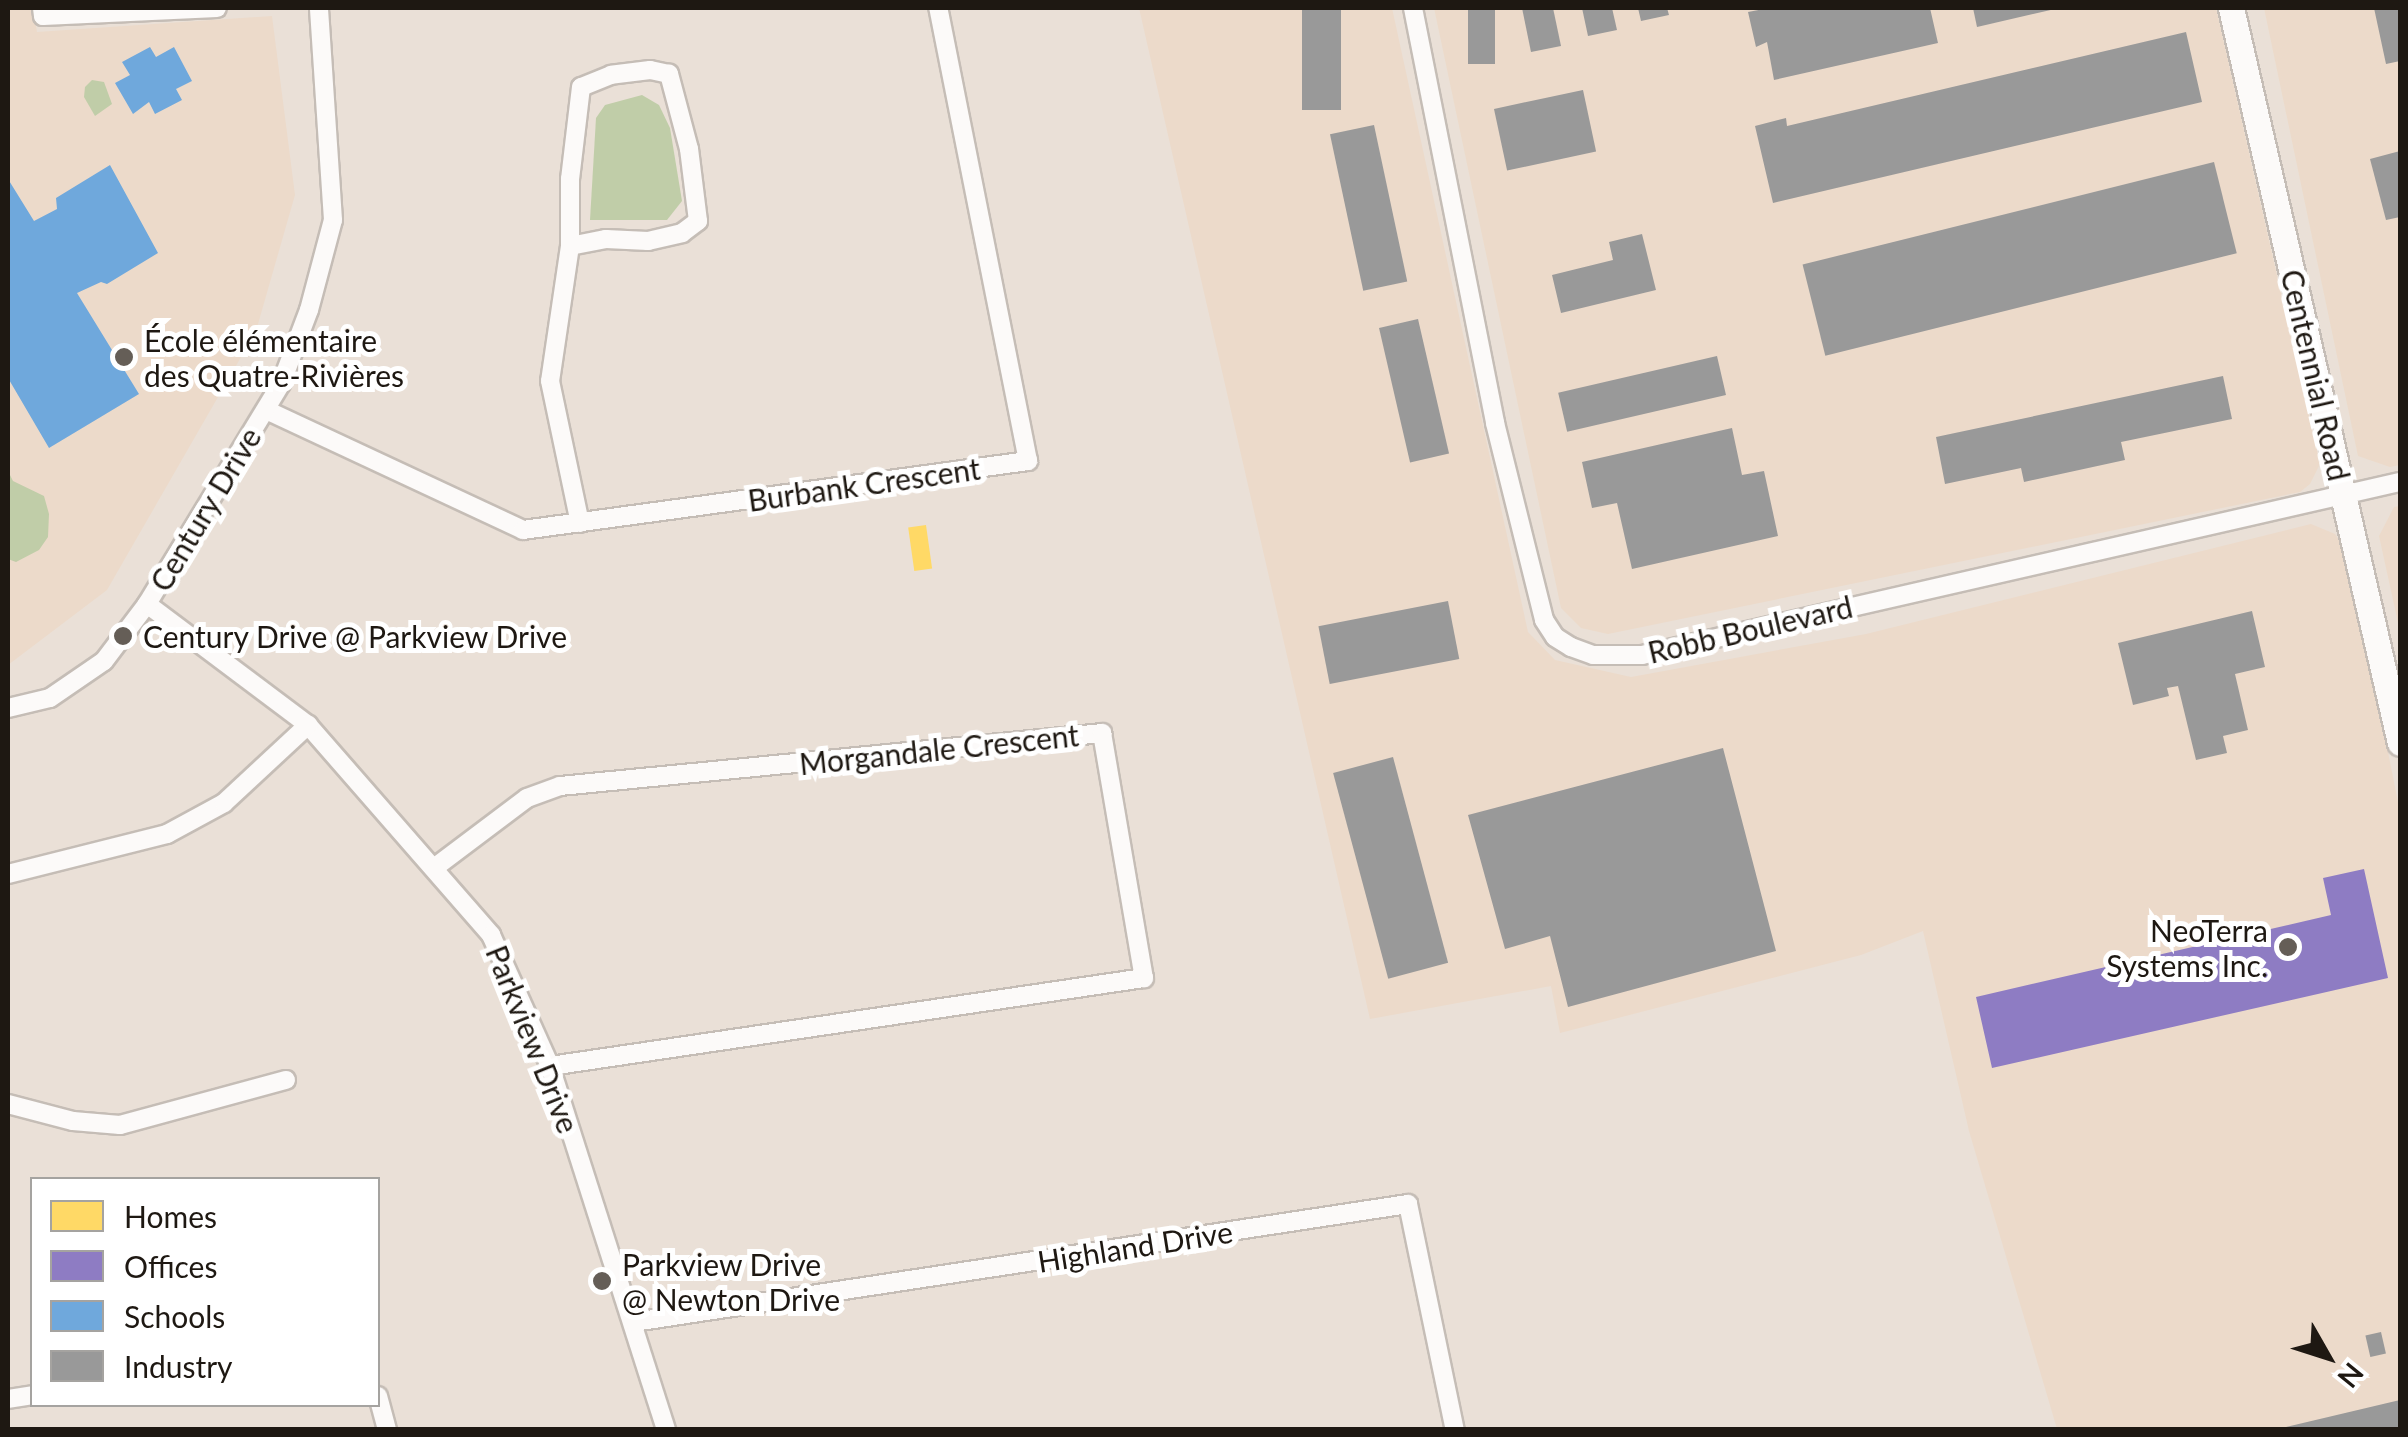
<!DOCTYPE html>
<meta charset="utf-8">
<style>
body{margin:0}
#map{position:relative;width:2408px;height:1437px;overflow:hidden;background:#eae0d7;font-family:Lato,sans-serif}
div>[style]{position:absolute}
.built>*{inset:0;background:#ecdaca}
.green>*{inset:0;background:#c0cda8}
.homes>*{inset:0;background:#ffd966;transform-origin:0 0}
.offices>*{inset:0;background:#8e7cc3}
.schools>*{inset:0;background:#6fa8dc}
.industry>*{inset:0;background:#999;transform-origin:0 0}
.roads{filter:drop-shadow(2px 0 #c5bdb6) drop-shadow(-2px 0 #c5bdb6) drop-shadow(0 2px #c5bdb6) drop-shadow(0 -2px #c5bdb6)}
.street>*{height:18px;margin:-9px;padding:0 9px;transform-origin:9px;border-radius:9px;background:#fcfaf9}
.secondary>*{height:25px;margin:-12.5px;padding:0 12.5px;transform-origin:12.5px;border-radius:12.5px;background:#fcfaf9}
.dots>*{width:28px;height:28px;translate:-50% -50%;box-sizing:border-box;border:5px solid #fff;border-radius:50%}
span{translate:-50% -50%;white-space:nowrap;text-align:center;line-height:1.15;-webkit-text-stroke:10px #fff;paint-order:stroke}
.poi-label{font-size:30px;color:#1e1812}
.left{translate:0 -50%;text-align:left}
.right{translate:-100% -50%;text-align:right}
.street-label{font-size:30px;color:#1e1812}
.frame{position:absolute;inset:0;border:10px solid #1e1812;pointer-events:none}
.legend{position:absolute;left:30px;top:1177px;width:350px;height:230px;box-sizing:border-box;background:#fff;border:2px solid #a5a3a0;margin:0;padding:12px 18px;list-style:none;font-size:30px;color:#1e1812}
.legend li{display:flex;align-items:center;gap:20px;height:50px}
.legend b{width:50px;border:2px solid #a5a3a0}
.north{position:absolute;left:2278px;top:1307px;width:100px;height:100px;-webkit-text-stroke:8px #fff;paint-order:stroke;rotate:129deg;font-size:28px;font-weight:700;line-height:40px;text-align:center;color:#1e1812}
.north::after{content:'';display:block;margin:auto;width:35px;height:45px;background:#1e1812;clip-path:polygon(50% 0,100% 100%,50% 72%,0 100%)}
</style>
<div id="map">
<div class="built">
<i style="clip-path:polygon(8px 8px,33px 8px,37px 32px,272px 16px,295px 195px,256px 331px,107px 590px,8px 665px)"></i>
<i style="clip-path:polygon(1139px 8px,1392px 8px,1528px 632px,1555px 660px,1631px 677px,1866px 634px,2311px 524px,2335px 534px,2348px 553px,2400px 812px,2400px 1429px,2057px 1429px,1969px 1131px,1923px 931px,1861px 955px,1560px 1033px,1551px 986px,1370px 1019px)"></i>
<i style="clip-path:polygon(1434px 8px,2216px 8px,2320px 464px,2310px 484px,2300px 492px,1608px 634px,1581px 628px,1561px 608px)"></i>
<i style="clip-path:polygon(2264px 8px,2400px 8px,2400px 465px,2390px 467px,2358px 456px)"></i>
<i style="clip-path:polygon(2400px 506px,2400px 632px,2379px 536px,2394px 507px)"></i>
</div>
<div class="green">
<i style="clip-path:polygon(92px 80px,104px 82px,112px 104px,95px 116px,84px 97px,85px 87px)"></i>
<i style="clip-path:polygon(642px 95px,659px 105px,670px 128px,682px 201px,667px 220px,590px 220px,596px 118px,605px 105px)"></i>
<i style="clip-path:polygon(8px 471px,13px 481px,44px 496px,49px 514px,48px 537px,39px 550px,16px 562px,8px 559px)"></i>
</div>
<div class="homes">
<i style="left:926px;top:525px;width:44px;height:18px;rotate:82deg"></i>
</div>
<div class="offices">
<i style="clip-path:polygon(2364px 869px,2388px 978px,1992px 1068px,1976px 997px,2331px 915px,2323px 878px)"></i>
</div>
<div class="schools">
<i style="clip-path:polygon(150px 47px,156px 57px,174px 47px,192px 81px,176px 89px,182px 100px,155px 114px,149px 102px,133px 114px,115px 83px,130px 75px,122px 62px)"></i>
<i style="clip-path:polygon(110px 165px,158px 253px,107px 284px,101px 282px,77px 293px,139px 394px,49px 448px,8px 378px,8px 179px,34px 221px,57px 209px,56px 198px)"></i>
</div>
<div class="industry">
<i style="left:1302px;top:8px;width:39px;height:102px"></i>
<i style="left:1468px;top:8px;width:27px;height:56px"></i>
<i style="clip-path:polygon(1522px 8px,1553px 8px,1561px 46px,1531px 52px)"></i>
<i style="clip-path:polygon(1582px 8px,1612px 8px,1617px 30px,1588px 36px)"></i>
<i style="clip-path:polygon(1638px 8px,1667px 8px,1669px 15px,1641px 21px)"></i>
<i style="clip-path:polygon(1769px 8px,1930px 8px,1938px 43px,1774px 80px,1767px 42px,1756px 47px,1748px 12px)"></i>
<i style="clip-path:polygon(1973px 8px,2054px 8px,2055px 9px,1977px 27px)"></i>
<i style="clip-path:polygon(2374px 8px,2400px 8px,2400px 61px,2386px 64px)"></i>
<i style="clip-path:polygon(2186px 32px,2202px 102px,1773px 203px,1755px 126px,1786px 118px,1787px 126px)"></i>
<i style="left:1583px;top:90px;width:63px;height:91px;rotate:78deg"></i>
<i style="left:1374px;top:125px;width:160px;height:45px;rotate:78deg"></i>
<i style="clip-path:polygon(2400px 151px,2400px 217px,2386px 220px,2370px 159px)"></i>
<i style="left:2214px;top:162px;width:94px;height:424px;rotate:76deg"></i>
<i style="clip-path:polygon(1642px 234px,1656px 290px,1561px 313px,1552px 275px,1613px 260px,1609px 242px)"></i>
<i style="left:1418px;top:319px;width:138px;height:40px;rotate:77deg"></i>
<i style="left:1717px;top:356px;width:40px;height:163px;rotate:77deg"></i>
<i style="clip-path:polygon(2223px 376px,2232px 419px,2121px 442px,2125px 460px,2024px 482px,2021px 468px,1945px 484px,1936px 437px)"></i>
<i style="clip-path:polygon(1732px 428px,1742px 475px,1764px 471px,1778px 536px,1632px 569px,1617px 503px,1592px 508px,1582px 462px)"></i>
<i style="left:1448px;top:601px;width:59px;height:132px;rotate:79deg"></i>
<i style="clip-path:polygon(2252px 611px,2265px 667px,2235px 674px,2248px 730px,2223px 736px,2227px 753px,2196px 760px,2178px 686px,2167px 688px,2169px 696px,2133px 705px,2118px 643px)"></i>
<i style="clip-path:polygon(1723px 748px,1776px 951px,1568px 1007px,1550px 936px,1505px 949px,1468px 815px)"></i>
<i style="left:1393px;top:757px;width:213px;height:62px;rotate:75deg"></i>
<i style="left:2381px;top:1332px;width:22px;height:16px;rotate:77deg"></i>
<i style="clip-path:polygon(2400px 1400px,2400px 1430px,2282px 1430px,2282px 1428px)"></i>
</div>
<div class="roads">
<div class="street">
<i style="left:42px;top:8px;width:8px;rotate:83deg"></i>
<i style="left:43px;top:16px;width:174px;rotate:-2.6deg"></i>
<i style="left:1413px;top:8px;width:423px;rotate:78.8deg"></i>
<i style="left:1495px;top:423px;width:203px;rotate:76deg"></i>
<i style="left:1544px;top:620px;width:20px;rotate:57deg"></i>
<i style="left:1555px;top:637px;width:19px;rotate:32deg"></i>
<i style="left:1571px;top:647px;width:23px;rotate:20deg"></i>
<i style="left:1593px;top:655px;width:49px"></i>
<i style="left:1642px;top:655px;width:777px;rotate:-12.86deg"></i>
<i style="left:570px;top:246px;width:37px;rotate:-11deg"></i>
<i style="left:606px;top:239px;width:42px;rotate:2.7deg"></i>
<i style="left:648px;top:241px;width:35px;rotate:-13deg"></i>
<i style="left:682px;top:233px;width:20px;rotate:-37deg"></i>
<i style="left:698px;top:221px;width:73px;rotate:-97.1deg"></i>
<i style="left:689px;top:149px;width:78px;rotate:-104.9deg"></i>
<i style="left:669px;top:74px;width:19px;rotate:-168deg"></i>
<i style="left:650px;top:70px;width:39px;rotate:173deg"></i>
<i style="left:611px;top:75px;width:32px;rotate:158deg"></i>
<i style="left:581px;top:87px;width:93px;rotate:96.8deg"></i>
<i style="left:570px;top:179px;width:67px;rotate:90deg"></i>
<i style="left:570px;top:246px;width:136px;rotate:98.4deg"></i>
<i style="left:550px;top:381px;width:145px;rotate:78.1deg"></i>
<i style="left:266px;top:410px;width:284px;rotate:25deg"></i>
<i style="left:523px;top:530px;width:510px;rotate:-7.78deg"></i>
<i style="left:1028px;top:461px;width:462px;rotate:-101.2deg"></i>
<i style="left:147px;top:604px;width:201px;rotate:36.9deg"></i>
<i style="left:308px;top:725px;width:279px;rotate:48.9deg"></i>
<i style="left:491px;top:935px;width:144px;rotate:65.8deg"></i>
<i style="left:550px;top:1066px;width:382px;rotate:72.3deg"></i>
<i style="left:8px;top:708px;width:43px;rotate:-13.4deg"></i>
<i style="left:50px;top:698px;width:65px;rotate:-34.4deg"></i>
<i style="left:104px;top:661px;width:71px;rotate:-53deg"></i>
<i style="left:147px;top:604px;width:258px;rotate:-58.7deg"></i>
<i style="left:281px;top:384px;width:79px;rotate:-69.3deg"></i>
<i style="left:309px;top:310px;width:93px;rotate:-75.1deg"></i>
<i style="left:333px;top:220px;width:212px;rotate:-93.8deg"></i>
<i style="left:434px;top:868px;width:116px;rotate:-37deg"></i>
<i style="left:527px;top:798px;width:35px;rotate:-20deg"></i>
<i style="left:560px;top:786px;width:545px;rotate:-5.58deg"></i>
<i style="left:1102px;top:733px;width:249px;rotate:80.3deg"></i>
<i style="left:1144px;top:978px;width:600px;rotate:171.57deg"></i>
<i style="left:8px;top:874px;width:164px;rotate:-14.1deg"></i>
<i style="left:167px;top:834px;width:65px;rotate:-28.5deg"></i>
<i style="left:224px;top:803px;width:115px;rotate:-42.9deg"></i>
<i style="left:8px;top:1104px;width:67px;rotate:14.7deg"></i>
<i style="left:73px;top:1121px;width:47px;rotate:4.9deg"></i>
<i style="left:120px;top:1125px;width:172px;rotate:-15.2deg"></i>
<i style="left:634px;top:1322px;width:783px;rotate:-8.67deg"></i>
<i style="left:1408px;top:1204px;width:231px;rotate:78.3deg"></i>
<i style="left:378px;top:1396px;width:35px;rotate:75deg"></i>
<i style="left:8px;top:1399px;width:24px;rotate:-9deg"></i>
</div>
<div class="secondary">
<i style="left:2231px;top:8px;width:754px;rotate:77.05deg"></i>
</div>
</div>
<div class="dots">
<i style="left:124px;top:357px;background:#655e57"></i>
<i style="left:123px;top:636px;background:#655e57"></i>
<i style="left:2288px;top:947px;background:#655e57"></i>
<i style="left:602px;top:1281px;background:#655e57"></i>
</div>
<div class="poi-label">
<span class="left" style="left:144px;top:357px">École élémentaire<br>des Quatre-Rivières</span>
<span class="left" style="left:143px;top:636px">Century Drive @ Parkview Drive</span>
<span class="right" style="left:2268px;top:947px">NeoTerra<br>Systems Inc.</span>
<span class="left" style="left:622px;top:1281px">Parkview Drive<br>@ Newton Drive</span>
</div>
<div class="street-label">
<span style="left:2316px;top:375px;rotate:77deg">Centennial Road</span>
<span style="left:864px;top:484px;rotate:-8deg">Burbank Crescent</span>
<span style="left:205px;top:509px;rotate:-59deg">Century Drive</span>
<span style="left:1750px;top:629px;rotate:-13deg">Robb Boulevard</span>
<span style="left:939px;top:749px;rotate:-6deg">Morgandale Crescent</span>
<span style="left:533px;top:1039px;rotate:68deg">Parkview Drive</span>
<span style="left:1135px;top:1246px;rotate:-9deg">Highland Drive</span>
</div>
<div class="frame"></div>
<ul class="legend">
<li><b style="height:28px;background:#ffd966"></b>Homes</li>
<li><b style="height:28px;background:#8e7cc3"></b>Offices</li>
<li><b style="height:28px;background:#6fa8dc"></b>Schools</li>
<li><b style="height:28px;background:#999"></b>Industry</li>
</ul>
<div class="north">N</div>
</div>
